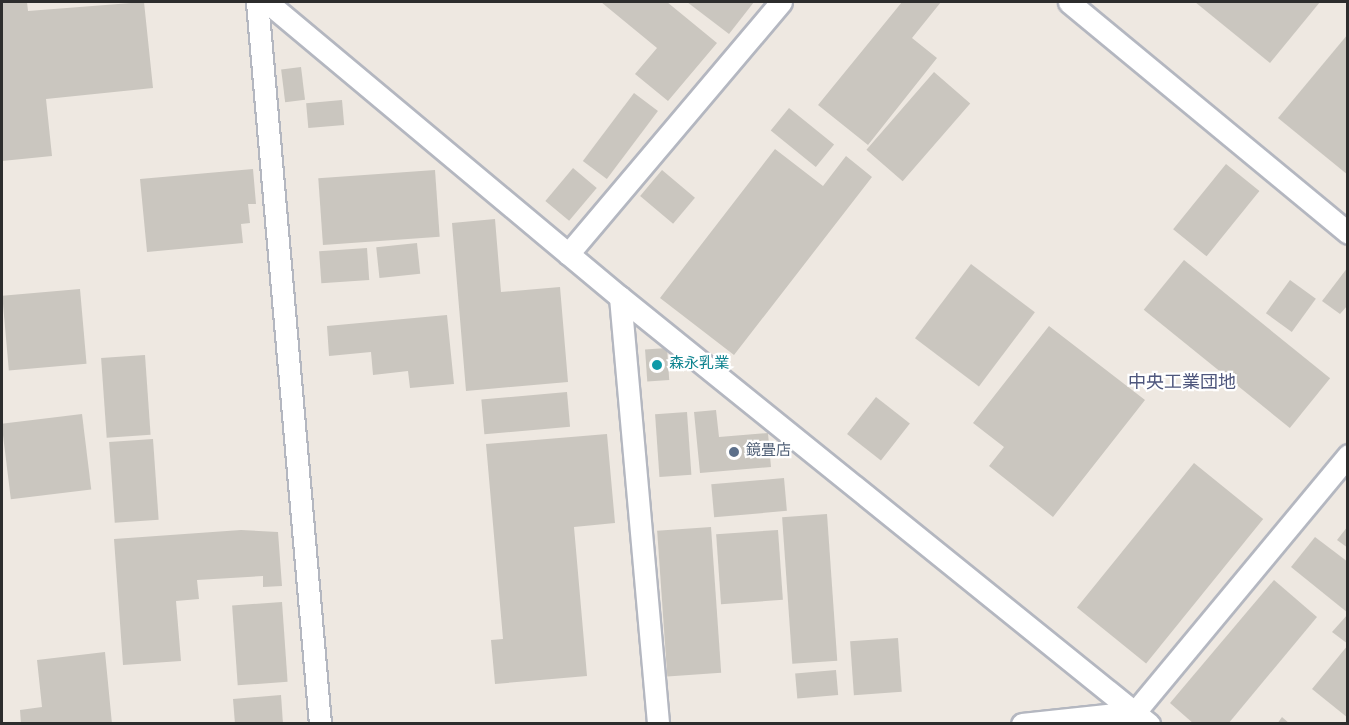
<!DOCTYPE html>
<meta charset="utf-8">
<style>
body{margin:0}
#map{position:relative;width:1349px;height:725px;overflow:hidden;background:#eee8e1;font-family:Overpass,"Noto Sans JP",sans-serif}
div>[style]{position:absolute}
.building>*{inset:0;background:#cac6bf;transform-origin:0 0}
.roads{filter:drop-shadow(2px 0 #b4b7c0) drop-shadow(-2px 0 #b4b7c0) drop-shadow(0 2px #b4b7c0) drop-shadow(0 -2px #b4b7c0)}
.minor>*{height:21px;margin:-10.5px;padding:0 10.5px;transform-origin:10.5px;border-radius:10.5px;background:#fff}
.dots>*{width:16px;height:16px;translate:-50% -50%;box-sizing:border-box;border:3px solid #fff;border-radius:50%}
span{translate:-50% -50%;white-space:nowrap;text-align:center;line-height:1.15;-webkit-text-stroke:4.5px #fff;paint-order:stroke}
.culture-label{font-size:15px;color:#0d838f}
.left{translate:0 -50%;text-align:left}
.service-label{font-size:15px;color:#4e5e75}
.quarter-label{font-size:18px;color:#4f577d}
.frame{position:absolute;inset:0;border:3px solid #2d2d2d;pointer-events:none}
</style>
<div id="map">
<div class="building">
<i style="clip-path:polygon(2px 2px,27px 2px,28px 11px,144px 2px,153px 88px,46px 99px,52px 156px,2px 161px)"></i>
<i style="clip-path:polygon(601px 2px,667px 2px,717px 43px,668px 101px,635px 74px,657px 48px)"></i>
<i style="clip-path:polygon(687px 2px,754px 2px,729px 34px)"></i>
<i style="clip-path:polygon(902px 2px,941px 2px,912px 38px,937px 58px,868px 145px,818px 105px)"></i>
<i style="clip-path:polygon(1195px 2px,1320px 2px,1270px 63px)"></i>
<i style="clip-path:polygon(1348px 34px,1348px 175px,1278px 118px)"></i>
<i style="left:301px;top:67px;width:33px;height:20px;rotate:83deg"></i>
<i style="left:934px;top:72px;width:48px;height:103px;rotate:41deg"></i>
<i style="left:634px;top:93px;width:30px;height:85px;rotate:37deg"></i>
<i style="left:342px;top:100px;width:25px;height:36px;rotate:85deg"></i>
<i style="left:789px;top:108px;width:58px;height:29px;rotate:39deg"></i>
<i style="clip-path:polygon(775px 149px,823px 186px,846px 156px,872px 177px,734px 355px,660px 298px)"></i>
<i style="left:1226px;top:164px;width:43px;height:84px;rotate:39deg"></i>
<i style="left:573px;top:168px;width:31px;height:43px;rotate:40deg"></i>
<i style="clip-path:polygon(253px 169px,256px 204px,248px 204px,250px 223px,241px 224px,243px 243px,147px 252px,140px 179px)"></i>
<i style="left:435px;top:170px;width:67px;height:117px;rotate:86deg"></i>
<i style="left:662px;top:170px;width:43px;height:34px;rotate:40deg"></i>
<i style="clip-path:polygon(495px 219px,501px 292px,560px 287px,568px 382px,466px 391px,452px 223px)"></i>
<i style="left:417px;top:243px;width:31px;height:41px;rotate:84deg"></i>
<i style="left:367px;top:248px;width:32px;height:48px;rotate:86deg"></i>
<i style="left:1184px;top:260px;width:188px;height:64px;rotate:39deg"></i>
<i style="left:971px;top:264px;width:80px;height:93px;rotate:37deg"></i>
<i style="clip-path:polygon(1348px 267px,1348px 305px,1340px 314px,1322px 301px)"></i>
<i style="left:1290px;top:280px;width:32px;height:41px;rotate:36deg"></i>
<i style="left:80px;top:289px;width:75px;height:78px;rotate:85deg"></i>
<i style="clip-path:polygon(447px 315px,454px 384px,410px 388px,408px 371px,373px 375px,371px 352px,329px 356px,327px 326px)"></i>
<i style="clip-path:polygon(1049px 326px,1145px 400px,1053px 517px,989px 466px,1004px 447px,973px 423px)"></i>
<i style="left:667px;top:348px;width:32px;height:22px;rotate:86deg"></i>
<i style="left:145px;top:355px;width:80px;height:44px;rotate:86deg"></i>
<i style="left:567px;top:392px;width:35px;height:86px;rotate:85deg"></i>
<i style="left:876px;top:397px;width:43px;height:47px;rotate:38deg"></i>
<i style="clip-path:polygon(716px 410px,719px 437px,768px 433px,771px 467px,700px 473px,694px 412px)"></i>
<i style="left:687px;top:412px;width:63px;height:32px;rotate:86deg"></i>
<i style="left:82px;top:414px;width:76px;height:81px;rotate:83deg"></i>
<i style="clip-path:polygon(607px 434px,615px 523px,574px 527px,587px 676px,495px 684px,491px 640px,503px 639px,486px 444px)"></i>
<i style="left:153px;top:439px;width:81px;height:44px;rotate:86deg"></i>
<i style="left:1194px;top:463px;width:89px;height:186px;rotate:39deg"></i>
<i style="left:784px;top:478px;width:33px;height:73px;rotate:85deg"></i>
<i style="left:827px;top:514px;width:147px;height:45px;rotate:86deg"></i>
<i style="clip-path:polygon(1348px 526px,1348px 548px,1337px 540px)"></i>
<i style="left:711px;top:527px;width:146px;height:54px;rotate:86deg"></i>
<i style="clip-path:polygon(241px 530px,278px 532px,282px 586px,263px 587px,263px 576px,197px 580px,199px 599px,176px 601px,181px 661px,123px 665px,114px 539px)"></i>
<i style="left:778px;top:530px;width:70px;height:62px;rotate:86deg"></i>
<i style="clip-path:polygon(1315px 537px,1348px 562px,1348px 613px,1291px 567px)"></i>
<i style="clip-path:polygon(1274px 580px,1317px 617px,1228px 724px,1194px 724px,1170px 703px)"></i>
<i style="left:282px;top:602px;width:80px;height:50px;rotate:86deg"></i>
<i style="clip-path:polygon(1348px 614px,1348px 644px,1332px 632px)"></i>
<i style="left:898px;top:638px;width:54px;height:48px;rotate:86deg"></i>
<i style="clip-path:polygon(1348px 645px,1348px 718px,1312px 689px)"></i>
<i style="clip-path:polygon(105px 652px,112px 724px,21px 724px,20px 710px,42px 707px,37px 660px)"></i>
<i style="left:836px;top:670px;width:25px;height:41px;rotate:85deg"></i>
<i style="clip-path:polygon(281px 695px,283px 724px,235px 724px,233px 699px)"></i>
<i style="clip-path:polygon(1282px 717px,1290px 724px,1277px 724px)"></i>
</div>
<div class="roads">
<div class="minor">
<i style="left:257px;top:2px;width:725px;rotate:85.01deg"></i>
<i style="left:267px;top:2px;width:460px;rotate:39.9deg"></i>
<i style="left:620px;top:297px;width:680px;rotate:38.91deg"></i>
<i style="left:1069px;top:2px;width:362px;rotate:39.6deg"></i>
<i style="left:568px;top:254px;width:330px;rotate:-49.8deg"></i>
<i style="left:620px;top:297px;width:429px;rotate:84.9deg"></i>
<i style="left:1022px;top:724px;width:114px;rotate:-6.1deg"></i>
<i style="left:1135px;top:712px;width:334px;rotate:-50.3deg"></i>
</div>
</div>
<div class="dots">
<i style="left:657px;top:365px;background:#0f9aa8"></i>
<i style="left:734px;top:452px;background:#5c6f8a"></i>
</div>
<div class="culture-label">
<span class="left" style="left:669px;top:365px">森永乳業</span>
</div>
<div class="service-label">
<span class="left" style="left:746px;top:452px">鏡畳店</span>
</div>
<div class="quarter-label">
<span style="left:1182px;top:384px">中央工業団地</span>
</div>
<div class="frame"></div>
</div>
